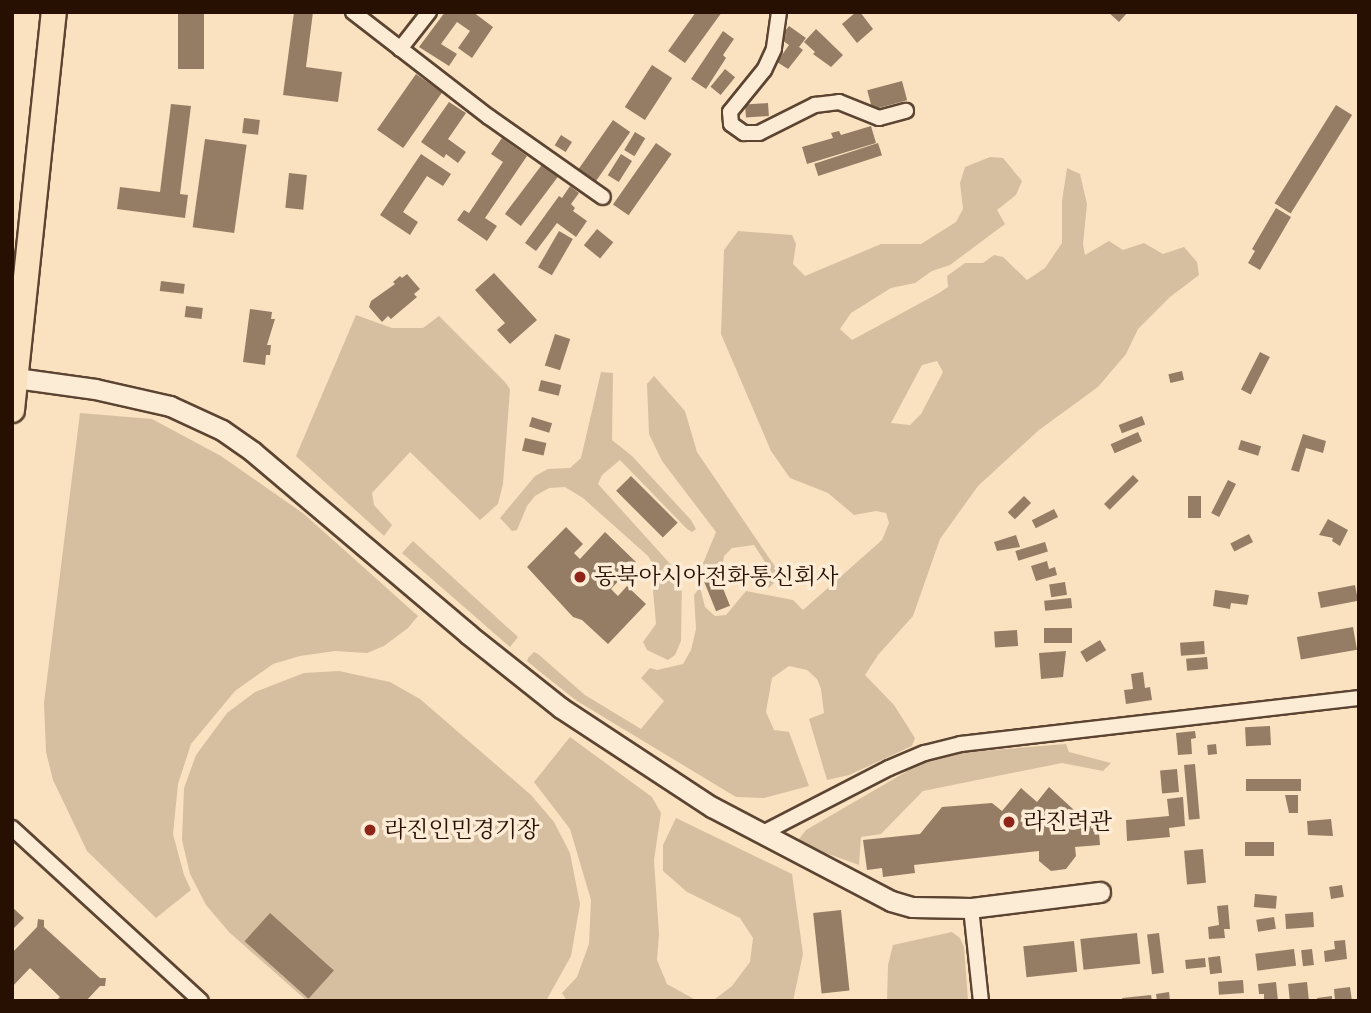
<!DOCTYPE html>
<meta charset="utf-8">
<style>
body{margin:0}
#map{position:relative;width:1371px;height:1013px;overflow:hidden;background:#fae2c0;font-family:"IM FELL Double Pica","Noto Serif KR",serif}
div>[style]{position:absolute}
.green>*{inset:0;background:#d6bea0}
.building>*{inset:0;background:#957d65;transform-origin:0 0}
.roads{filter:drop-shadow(2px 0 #5c4432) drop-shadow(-2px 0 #5c4432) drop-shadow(0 2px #5c4432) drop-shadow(0 -2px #5c4432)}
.street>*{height:14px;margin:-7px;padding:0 7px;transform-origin:7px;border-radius:7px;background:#fcecd6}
.secondary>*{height:19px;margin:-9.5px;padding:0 9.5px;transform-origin:9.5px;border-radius:9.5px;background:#fcecd6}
.highway>*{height:24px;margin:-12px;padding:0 12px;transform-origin:12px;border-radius:12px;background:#fae2c0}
.dots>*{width:19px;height:19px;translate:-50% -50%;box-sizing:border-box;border:4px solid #fcecd6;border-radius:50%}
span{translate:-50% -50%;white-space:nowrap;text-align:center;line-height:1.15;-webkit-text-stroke:7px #fcecd6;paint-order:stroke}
.poi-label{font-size:23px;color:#270f02}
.left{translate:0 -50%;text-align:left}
.frame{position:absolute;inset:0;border:14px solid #270f02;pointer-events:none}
</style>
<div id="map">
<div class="green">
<i style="clip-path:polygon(evenodd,990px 157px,1003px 158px,1022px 181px,1016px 195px,997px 210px,1005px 224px,950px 265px,932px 271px,915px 283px,891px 288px,851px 313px,840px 329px,852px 340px,939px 293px,948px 287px,947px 276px,965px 263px,983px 263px,994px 255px,1003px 257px,1027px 280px,1045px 268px,1062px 243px,1062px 201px,1067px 168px,1080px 174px,1087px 204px,1083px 244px,1085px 255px,1109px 241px,1123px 250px,1144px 243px,1163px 254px,1184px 247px,1197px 262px,1199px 275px,1170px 297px,1138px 329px,1126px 354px,1098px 387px,1039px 430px,978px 486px,940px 539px,913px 616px,878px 655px,865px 675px,894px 705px,915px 738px,912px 746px,849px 775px,827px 780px,809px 719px,824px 713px,821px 689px,817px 679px,807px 670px,789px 666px,772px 678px,766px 712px,774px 730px,789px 732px,809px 786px,764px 798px,736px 797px,577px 701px,539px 671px,527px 661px,528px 658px,534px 652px,538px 654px,585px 695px,641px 729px,664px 701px,641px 678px,650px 668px,657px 670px,683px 664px,691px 650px,696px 629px,694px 595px,700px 587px,705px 607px,715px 616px,726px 615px,746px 591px,793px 600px,803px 610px,882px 540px,889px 523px,886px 513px,876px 511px,854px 515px,828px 493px,790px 478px,771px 451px,721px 334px,724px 250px,738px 231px,792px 235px,796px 244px,793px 264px,805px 276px,881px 244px,921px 244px,956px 222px,963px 209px,960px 183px,965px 167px,990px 157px,937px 361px,943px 372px,921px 414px,910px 425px,891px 423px,922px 365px,937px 361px)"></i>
<i style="clip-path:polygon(356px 315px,392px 328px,423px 328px,439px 316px,505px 382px,510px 389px,503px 484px,498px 504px,480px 520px,410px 452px,372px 493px,374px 505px,392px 525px,384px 536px,296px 456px)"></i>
<i style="clip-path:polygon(601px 372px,613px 373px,612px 440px,632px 456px,691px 520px,696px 529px,692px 532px,687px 529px,620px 460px,602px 475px,598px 484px,682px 577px,681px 641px,675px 655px,668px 660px,647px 650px,643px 642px,656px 624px,653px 591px,656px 569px,648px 556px,583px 498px,565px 487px,549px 488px,535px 496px,527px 506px,517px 530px,512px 531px,500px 518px,535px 476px,548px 469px,570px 468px,581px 458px)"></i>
<i style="clip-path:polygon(654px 376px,685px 411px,697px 452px,776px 568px,780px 576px,769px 588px,765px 583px,772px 573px,754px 545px,732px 548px,724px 556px,722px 570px,703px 577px,699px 573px,716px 532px,662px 461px,649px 434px,647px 384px)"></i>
<i style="clip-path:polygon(80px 413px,152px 419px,221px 456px,304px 514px,418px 616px,408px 628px,384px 646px,367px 653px,335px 651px,300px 656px,273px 664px,235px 691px,191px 744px,178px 784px,173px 834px,184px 875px,191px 890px,156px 918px,87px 851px,53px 780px,46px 752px,44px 703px)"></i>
<i style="clip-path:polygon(413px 541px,518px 637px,510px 647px,402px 553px)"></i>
<i style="clip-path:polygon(339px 671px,390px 682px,420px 699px,531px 795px,554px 822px,570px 853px,580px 904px,571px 956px,546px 1001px,307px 1001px,229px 932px,206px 905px,190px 874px,182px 840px,184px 788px,196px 755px,227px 713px,255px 692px,304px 673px)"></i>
<i style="clip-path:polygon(570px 737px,652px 797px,661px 813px,654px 860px,659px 934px,657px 960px,667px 984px,694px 999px,715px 999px,732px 986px,750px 962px,753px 938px,740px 918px,687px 892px,663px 871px,663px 845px,676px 818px,792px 874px,803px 954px,793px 1001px,567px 1001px,562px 993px,577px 977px,589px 944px,591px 900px,570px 829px,534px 782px)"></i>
<i style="clip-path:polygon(1066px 744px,1069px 752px,1111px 763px,1103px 771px,1062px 763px,923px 791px,881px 834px,861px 837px,859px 865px,803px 845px,799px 839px,806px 830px,928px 759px,943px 754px)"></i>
<i style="clip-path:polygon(952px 932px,960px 938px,964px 947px,968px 1001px,887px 1001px,888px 965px,893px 945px)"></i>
</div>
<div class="building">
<i style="left:178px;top:12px;width:26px;height:57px"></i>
<i style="clip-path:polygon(294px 12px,313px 12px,306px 67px,342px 72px,338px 102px,283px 95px)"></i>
<i style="clip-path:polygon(445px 12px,473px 12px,493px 27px,472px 58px,458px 48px,470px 31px,457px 22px,441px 44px,457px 54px,449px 66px,419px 47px)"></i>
<i style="clip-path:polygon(696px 12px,722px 12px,685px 63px,668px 51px)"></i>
<i style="clip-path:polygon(856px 12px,860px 12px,873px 29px,857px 43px,842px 24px)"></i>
<i style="clip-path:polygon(1108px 12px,1128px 12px,1119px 22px)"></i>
<i style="clip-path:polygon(789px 26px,806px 38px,799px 47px,803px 50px,788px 69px,777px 62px,789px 45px,779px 38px)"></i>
<i style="clip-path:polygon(816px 29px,843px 55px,831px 67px,813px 54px,815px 52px,804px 42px)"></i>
<i style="clip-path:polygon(723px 31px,734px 39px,723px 55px,726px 58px,706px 89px,691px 79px)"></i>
<i style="left:652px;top:65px;width:24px;height:50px;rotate:33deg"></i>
<i style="left:725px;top:69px;width:13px;height:23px;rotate:39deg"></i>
<i style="left:416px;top:74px;width:32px;height:68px;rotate:35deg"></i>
<i style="left:902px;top:81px;width:20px;height:36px;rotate:75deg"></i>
<i style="clip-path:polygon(449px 102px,466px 113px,448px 139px,466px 152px,458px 163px,446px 154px,444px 158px,421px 142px)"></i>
<i style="left:768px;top:103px;width:13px;height:23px;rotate:86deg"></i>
<i style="clip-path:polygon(171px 104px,191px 106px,180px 194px,188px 195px,185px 218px,117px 209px,120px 187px,160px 192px)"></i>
<i style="left:1336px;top:105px;width:19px;height:116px;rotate:32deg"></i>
<i style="left:244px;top:118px;width:16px;height:15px;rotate:7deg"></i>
<i style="left:613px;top:120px;width:21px;height:63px;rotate:35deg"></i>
<i style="clip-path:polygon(871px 126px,876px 143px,807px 164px,802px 147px,833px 138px,831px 133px,839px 131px,841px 135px)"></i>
<i style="left:635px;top:132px;width:12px;height:21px;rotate:31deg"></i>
<i style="left:561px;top:135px;width:13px;height:12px;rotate:32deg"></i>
<i style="clip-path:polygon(502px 138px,527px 156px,485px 218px,497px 226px,487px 241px,457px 220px,464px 210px,469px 213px,503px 162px,491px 154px)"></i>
<i style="left:205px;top:139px;width:42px;height:89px;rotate:8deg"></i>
<i style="left:656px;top:143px;width:19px;height:75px;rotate:35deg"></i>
<i style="left:878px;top:143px;width:13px;height:67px;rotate:72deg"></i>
<i style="clip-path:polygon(421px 154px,451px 174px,443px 186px,427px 176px,403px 212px,418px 222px,410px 235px,380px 215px)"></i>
<i style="left:621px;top:154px;width:13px;height:25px;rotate:32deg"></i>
<i style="left:544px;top:162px;width:20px;height:65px;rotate:37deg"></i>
<i style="left:289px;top:173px;width:18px;height:35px;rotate:6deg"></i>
<i style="clip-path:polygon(570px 186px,579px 193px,571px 204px,575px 208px,573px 211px,587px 221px,576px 237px,557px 223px,536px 251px,525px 243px,559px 196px,562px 198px)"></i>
<i style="clip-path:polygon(1276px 208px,1291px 217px,1260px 270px,1248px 263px,1255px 251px,1252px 249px)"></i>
<i style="left:597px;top:229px;width:21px;height:21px;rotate:39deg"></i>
<i style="left:559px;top:231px;width:16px;height:42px;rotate:30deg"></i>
<i style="clip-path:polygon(494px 273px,537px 320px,510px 344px,497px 330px,505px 323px,475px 290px)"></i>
<i style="clip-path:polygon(407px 274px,420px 289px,414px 294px,417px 297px,391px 319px,388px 316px,382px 322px,369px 307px,371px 301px,395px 284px,393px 282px,400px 276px,402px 278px)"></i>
<i style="left:161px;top:281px;width:24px;height:10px;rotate:7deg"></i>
<i style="left:186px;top:306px;width:17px;height:11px;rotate:7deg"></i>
<i style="clip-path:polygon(250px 309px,272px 312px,271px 319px,275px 319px,267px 345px,271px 345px,270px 355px,266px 355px,265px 365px,243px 362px)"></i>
<i style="left:555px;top:334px;width:16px;height:33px;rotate:18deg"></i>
<i style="left:1260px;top:352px;width:11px;height:42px;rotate:27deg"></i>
<i style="left:1182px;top:371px;width:9px;height:14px;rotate:77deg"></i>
<i style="left:541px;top:380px;width:21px;height:11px;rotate:14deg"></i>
<i style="left:1142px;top:416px;width:9px;height:25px;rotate:69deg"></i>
<i style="left:532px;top:417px;width:21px;height:10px;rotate:17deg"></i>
<i style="left:1138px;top:432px;width:10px;height:30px;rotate:66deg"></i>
<i style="clip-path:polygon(1303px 434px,1326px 441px,1323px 453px,1306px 448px,1299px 472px,1291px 470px)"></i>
<i style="left:525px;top:438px;width:22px;height:13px;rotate:13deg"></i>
<i style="left:1241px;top:440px;width:21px;height:10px;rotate:17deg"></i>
<i style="left:1133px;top:475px;width:8px;height:41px;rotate:45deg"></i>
<i style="left:631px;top:476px;width:66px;height:21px;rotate:45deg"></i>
<i style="left:1228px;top:480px;width:9px;height:37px;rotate:27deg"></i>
<i style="left:1024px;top:496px;width:10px;height:23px;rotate:45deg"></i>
<i style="left:1188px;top:496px;width:13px;height:22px"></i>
<i style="left:1054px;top:509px;width:9px;height:25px;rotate:63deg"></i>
<i style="clip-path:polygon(1328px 519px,1348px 530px,1340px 546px,1332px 541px,1333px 538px,1319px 535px)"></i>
<i style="clip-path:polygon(566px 527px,583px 544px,574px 553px,580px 559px,605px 532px,636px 562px,611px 589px,618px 596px,627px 586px,646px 604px,608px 644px,582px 620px,573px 617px,527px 567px)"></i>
<i style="left:1249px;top:534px;width:9px;height:21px;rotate:63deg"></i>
<i style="clip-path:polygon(1016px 535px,1020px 547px,997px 551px,994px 542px)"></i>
<i style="left:1045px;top:542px;width:10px;height:31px;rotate:73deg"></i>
<i style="clip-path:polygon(1047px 561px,1049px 569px,1055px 567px,1057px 575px,1036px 581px,1031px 566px)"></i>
<i style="left:718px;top:576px;width:32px;height:15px;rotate:68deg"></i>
<i style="left:1065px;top:582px;width:13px;height:16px;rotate:81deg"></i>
<i style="left:1355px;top:585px;width:16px;height:38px;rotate:79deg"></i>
<i style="clip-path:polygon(1215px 590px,1249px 595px,1247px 605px,1231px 603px,1230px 609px,1213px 606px)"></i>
<i style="left:1071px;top:598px;width:10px;height:27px;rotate:84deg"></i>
<i style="left:1353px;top:627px;width:23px;height:57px;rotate:80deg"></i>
<i style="left:1072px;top:628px;width:15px;height:28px;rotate:90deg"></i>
<i style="left:1017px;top:630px;width:16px;height:23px;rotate:86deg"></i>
<i style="left:1100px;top:640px;width:12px;height:23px;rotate:59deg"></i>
<i style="left:1204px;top:641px;width:13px;height:24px;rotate:86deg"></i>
<i style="clip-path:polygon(1066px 651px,1063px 677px,1041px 679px,1039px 653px)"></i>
<i style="left:1207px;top:657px;width:12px;height:21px;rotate:85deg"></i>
<i style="clip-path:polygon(1143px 672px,1145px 688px,1150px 687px,1152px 700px,1126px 704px,1124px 690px,1133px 689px,1131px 674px)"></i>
<i style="left:1270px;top:726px;width:19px;height:25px;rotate:87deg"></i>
<i style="clip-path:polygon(1195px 731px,1196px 738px,1191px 739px,1192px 754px,1178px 755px,1176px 733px)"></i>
<i style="left:1216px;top:744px;width:10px;height:9px;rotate:84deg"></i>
<i style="left:1195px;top:764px;width:55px;height:11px;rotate:85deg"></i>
<i style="left:1177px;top:769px;width:23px;height:17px;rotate:85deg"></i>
<i style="left:1246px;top:779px;width:55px;height:12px"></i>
<i style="clip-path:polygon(1049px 787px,1099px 833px,1100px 845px,1075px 847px,1076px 856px,1066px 869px,1051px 871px,1039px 861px,1039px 851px,914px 865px,915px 873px,883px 877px,882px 868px,867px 870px,863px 840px,920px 834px,942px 807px,992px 803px,1002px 811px,1021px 788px,1037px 802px)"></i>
<i style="clip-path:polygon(1285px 795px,1298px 795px,1298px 813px,1289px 813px)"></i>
<i style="clip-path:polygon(1183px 797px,1185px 826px,1169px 828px,1170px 837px,1127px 841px,1126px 820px,1169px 816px,1167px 799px)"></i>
<i style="clip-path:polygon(1331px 819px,1333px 836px,1308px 835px,1307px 821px)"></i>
<i style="left:1274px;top:842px;width:14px;height:29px;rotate:90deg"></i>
<i style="left:1203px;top:849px;width:34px;height:19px;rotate:85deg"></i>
<i style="left:1342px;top:885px;width:12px;height:13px;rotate:81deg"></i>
<i style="left:1255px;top:894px;width:22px;height:13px;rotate:5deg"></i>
<i style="clip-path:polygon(1228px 905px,1230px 929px,1224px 929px,1225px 938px,1209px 939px,1208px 927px,1219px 925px,1217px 906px)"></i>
<i style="clip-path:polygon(12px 907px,24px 918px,12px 930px)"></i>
<i style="left:841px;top:910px;width:81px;height:28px;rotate:84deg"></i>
<i style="left:1313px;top:912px;width:15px;height:28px;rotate:86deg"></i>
<i style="left:270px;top:913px;width:86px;height:38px;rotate:42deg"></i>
<i style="left:1274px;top:917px;width:12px;height:18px;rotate:81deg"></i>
<i style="clip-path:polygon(38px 919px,44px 920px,44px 927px,100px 978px,106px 978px,105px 986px,100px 986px,86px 1001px,56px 1001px,60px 997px,30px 968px,12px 987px,12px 953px,37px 927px)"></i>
<i style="left:1137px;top:933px;width:31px;height:57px;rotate:84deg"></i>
<i style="left:1159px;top:933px;width:40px;height:12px;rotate:83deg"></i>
<i style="clip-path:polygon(1345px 940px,1347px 959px,1325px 962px,1324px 951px,1335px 949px,1334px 941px)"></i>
<i style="left:1074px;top:941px;width:31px;height:51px;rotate:84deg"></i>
<i style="left:1294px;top:949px;width:17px;height:39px;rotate:83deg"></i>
<i style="left:1312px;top:949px;width:16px;height:11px;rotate:83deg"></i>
<i style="left:1220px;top:956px;width:17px;height:12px;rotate:83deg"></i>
<i style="left:1205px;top:958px;width:9px;height:20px;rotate:84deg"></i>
<i style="left:1243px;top:980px;width:13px;height:25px;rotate:86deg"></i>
<i style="clip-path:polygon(1276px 982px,1278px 1001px,1264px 1001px,1264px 994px,1259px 994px,1258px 984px)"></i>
<i style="left:1307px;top:982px;width:19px;height:19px;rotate:84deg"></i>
<i style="clip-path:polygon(1350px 987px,1352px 1001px,1335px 1001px,1334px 989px)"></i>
<i style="clip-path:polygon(1169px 992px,1170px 1001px,1157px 1001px,1156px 994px)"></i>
<i style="clip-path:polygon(1151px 995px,1152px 1001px,1123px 1001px,1122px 998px)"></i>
<i style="clip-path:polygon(1332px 996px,1332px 1001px,1318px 1001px,1317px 998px)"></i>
</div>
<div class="roads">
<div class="street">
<i style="left:353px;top:12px;width:172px;rotate:37.7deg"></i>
<i style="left:489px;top:117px;width:139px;rotate:35.1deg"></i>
<i style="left:779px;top:12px;width:37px;rotate:98deg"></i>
<i style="left:774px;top:49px;width:23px;rotate:115deg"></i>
<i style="left:764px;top:70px;width:54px;rotate:129deg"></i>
<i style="left:730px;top:112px;width:12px;rotate:85deg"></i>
<i style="left:731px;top:124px;width:16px;rotate:35deg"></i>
<i style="left:744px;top:133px;width:15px"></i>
<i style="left:759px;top:133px;width:63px;rotate:-26.6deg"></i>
<i style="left:815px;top:105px;width:24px;rotate:-7deg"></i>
<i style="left:839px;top:102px;width:43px;rotate:21.8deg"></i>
<i style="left:879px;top:118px;width:28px;rotate:-15deg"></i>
<i style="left:400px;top:49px;width:47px;rotate:-51.9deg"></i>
<i style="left:12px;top:828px;width:256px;rotate:42.5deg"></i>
<i style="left:761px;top:834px;width:144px;rotate:-27.3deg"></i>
<i style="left:889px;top:768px;width:39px;rotate:-23deg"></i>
<i style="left:925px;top:753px;width:37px;rotate:-14deg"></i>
<i style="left:961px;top:744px;width:401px;rotate:-6.6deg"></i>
<i style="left:971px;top:908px;width:94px;rotate:83.9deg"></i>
</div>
<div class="secondary">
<i style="left:16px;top:378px;width:80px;rotate:7.9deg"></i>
<i style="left:95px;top:389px;width:77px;rotate:12.8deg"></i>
<i style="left:170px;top:406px;width:57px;rotate:24.8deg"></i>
<i style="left:222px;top:430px;width:38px;rotate:35deg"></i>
<i style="left:253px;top:452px;width:282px;rotate:40.2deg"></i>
<i style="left:468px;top:634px;width:119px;rotate:38.5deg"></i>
<i style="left:561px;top:708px;width:181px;rotate:33.3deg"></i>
<i style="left:712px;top:807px;width:202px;rotate:27.7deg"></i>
<i style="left:891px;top:901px;width:22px;rotate:16deg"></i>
<i style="left:912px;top:907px;width:59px;rotate:1deg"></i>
<i style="left:971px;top:908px;width:130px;rotate:-7.1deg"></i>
</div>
<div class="highway">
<i style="left:12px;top:410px;width:400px;rotate:-84deg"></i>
</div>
</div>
<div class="dots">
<i style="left:580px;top:577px;background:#8f2418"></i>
<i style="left:1009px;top:822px;background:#8f2418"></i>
<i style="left:370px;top:830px;background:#8f2418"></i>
</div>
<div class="poi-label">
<span class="left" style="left:594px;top:577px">동북아시아전화통신회사</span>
<span class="left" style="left:1023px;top:822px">라진려관</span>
<span class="left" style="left:384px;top:830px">라진인민경기장</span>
</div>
<div class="frame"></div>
</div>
